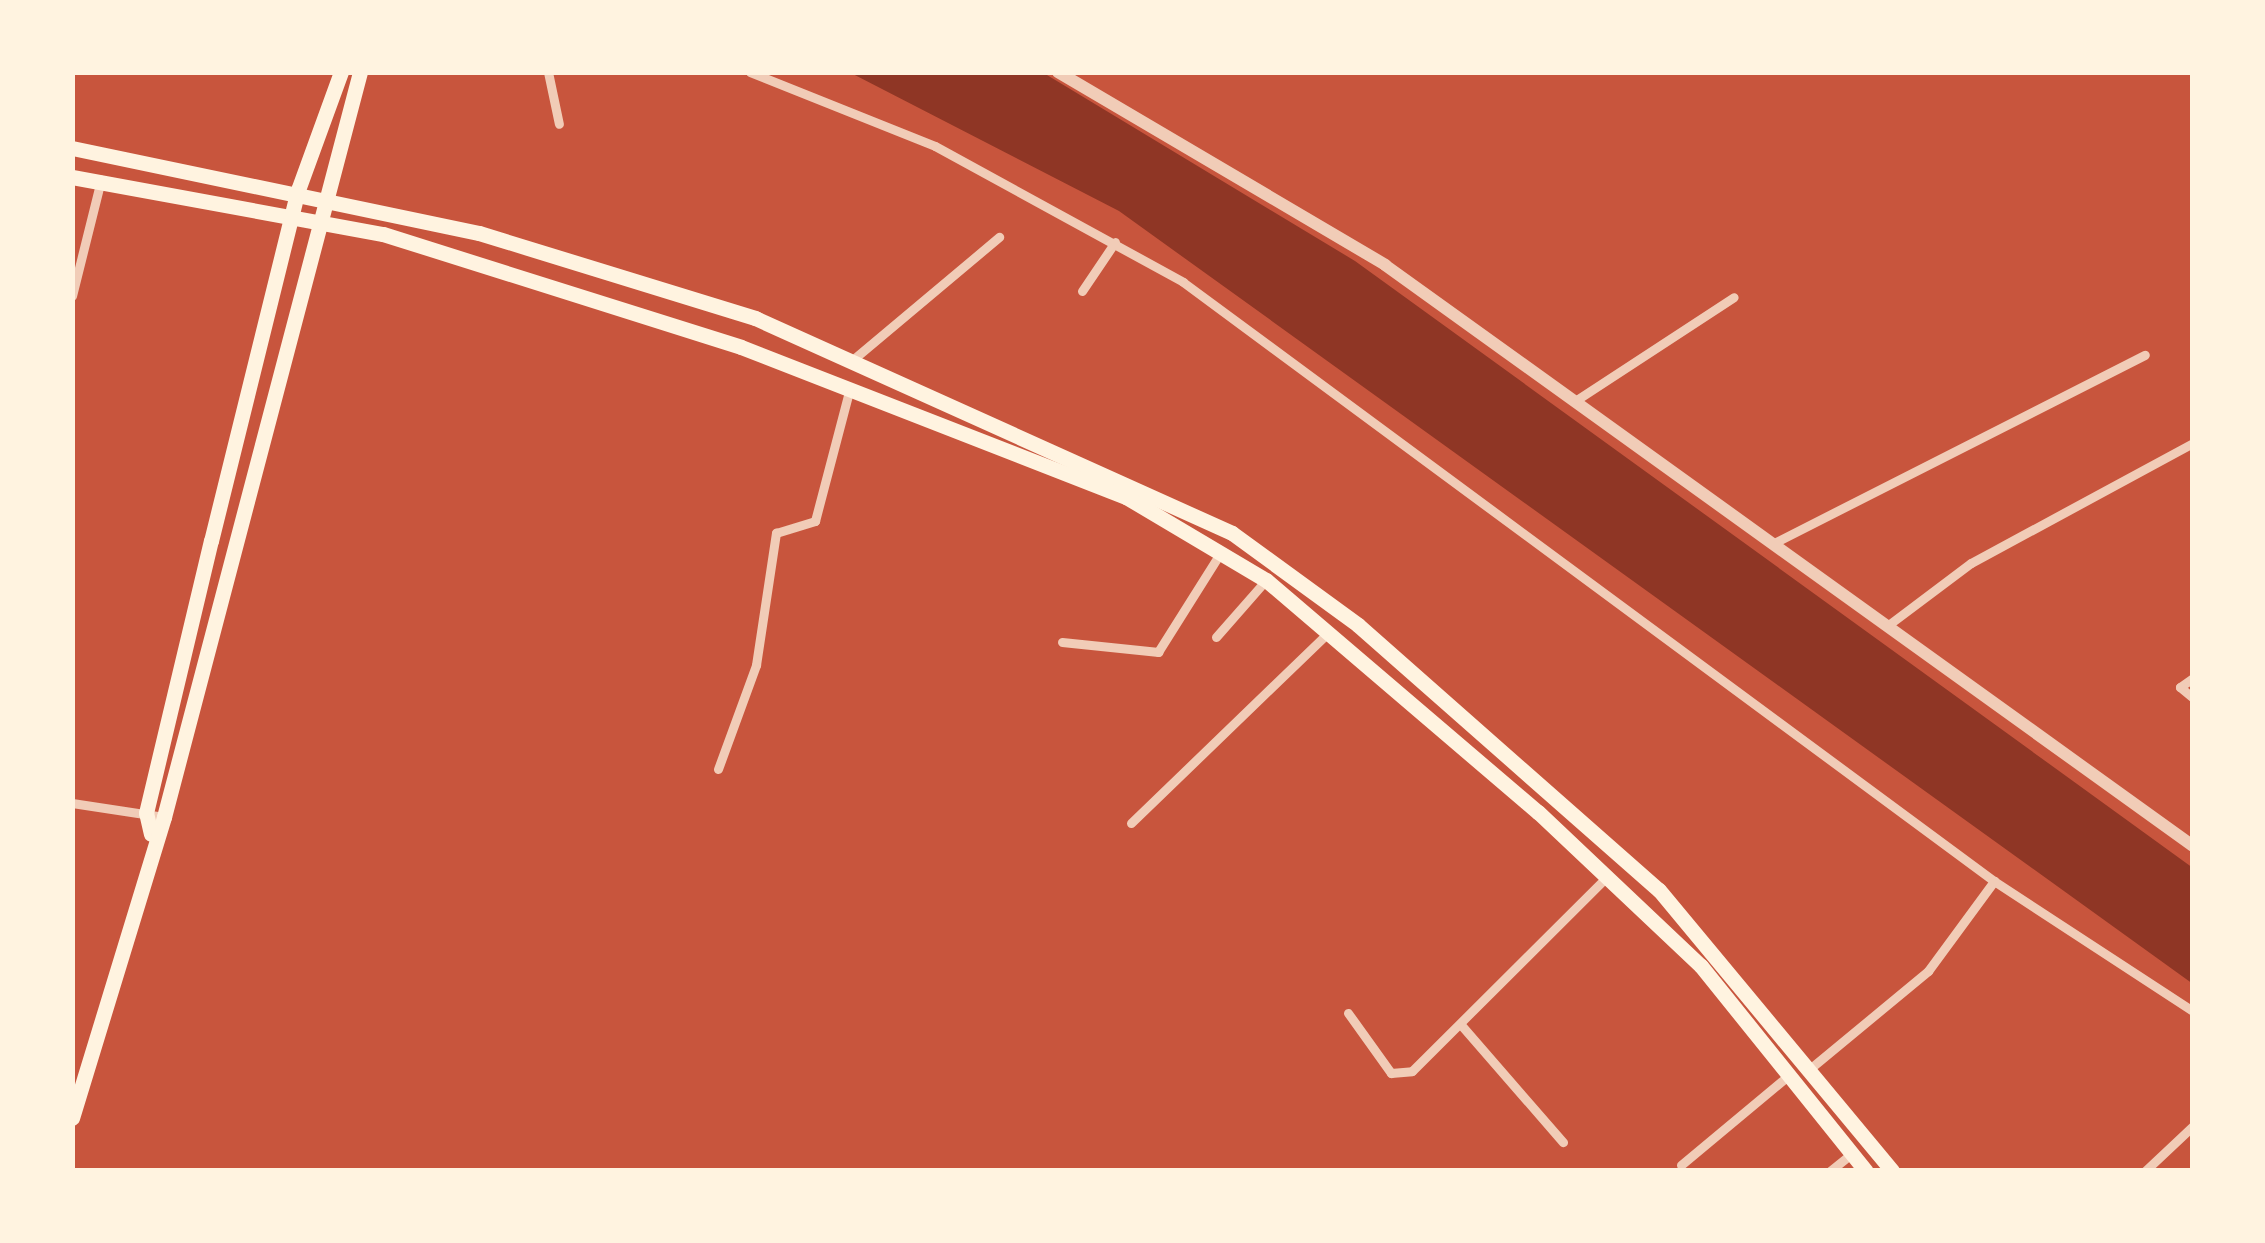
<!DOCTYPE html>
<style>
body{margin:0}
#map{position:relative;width:2265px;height:1243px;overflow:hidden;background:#c8553d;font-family:Mulish,sans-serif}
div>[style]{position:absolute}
.water>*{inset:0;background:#8f3625}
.minor>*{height:9px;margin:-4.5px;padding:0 4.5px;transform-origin:4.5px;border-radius:4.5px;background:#f1ccb7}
.tertiary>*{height:12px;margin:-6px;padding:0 6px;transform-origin:6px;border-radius:6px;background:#f1ccb7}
.primary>*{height:15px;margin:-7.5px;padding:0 7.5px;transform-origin:7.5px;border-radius:7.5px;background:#fff3e0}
span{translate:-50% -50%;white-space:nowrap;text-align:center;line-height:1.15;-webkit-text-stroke:10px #fff3e0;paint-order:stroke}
.frame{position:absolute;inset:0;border:75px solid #fff3e0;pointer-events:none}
</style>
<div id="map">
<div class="water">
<i style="clip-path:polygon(849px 72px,1042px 72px,1355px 261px,2193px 868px,2193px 984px,1119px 211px)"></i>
</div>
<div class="minor">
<i style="left:548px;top:72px;width:53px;rotate:78.1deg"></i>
<i style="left:750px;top:72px;width:199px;rotate:21.8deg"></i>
<i style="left:935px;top:146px;width:283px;rotate:28.7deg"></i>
<i style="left:1183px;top:282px;width:1008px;rotate:36.45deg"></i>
<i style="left:1994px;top:881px;width:238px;rotate:33.2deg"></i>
<i style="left:1082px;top:291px;width:59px;rotate:-56deg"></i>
<i style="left:72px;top:296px;width:120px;rotate:-76deg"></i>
<i style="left:856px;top:357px;width:187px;rotate:-40deg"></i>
<i style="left:1578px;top:399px;width:186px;rotate:-33.2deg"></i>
<i style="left:1772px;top:544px;width:418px;rotate:-26.9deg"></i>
<i style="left:1887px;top:626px;width:105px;rotate:-36.9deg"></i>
<i style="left:1971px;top:563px;width:252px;rotate:-28.4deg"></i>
<i style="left:1216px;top:637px;width:76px;rotate:-48.7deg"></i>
<i style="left:1062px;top:642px;width:97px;rotate:5.9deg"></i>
<i style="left:1158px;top:652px;width:118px;rotate:-57.8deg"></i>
<i style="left:2193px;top:678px;width:16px;rotate:145deg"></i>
<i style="left:2180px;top:687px;width:17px;rotate:40deg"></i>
<i style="left:718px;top:769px;width:111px;rotate:-69.9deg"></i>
<i style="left:756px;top:665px;width:134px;rotate:-81.4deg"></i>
<i style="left:776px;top:533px;width:41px;rotate:-17.1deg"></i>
<i style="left:815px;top:521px;width:138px;rotate:-75.3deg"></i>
<i style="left:72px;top:803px;width:93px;rotate:8.7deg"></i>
<i style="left:1131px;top:823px;width:274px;rotate:-44deg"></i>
<i style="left:1348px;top:1013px;width:74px;rotate:54.4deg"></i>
<i style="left:1391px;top:1073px;width:21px;rotate:-5deg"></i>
<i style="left:1412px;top:1071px;width:276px;rotate:-44.9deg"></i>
<i style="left:1462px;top:1026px;width:154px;rotate:49deg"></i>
<i style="left:1812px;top:1067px;width:151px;rotate:-39.6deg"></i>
<i style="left:1928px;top:971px;width:112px;rotate:-53.7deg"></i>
<i style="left:1681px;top:1165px;width:141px;rotate:-39.8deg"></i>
<i style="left:1830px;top:1171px;width:28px;rotate:-39deg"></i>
<i style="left:2145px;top:1171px;width:66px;rotate:-43.2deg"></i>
</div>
<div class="tertiary">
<i style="left:1058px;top:72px;width:380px;rotate:30.5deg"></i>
<i style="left:1385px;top:265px;width:995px;rotate:35.72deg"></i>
</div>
<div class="primary">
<i style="left:72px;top:148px;width:416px;rotate:11.8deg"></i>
<i style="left:479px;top:233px;width:289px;rotate:17.1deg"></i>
<i style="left:755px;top:318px;width:523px;rotate:24.26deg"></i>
<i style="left:1232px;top:533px;width:156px;rotate:36.1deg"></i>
<i style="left:1358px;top:625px;width:401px;rotate:41.4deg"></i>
<i style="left:1659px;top:890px;width:365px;rotate:50.3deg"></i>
<i style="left:72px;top:177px;width:316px;rotate:10.4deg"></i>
<i style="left:383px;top:234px;width:375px;rotate:17.5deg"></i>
<i style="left:741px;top:347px;width:413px;rotate:21.3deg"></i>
<i style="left:1126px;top:497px;width:163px;rotate:30.7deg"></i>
<i style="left:1266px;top:580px;width:358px;rotate:40.5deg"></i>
<i style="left:1538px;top:812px;width:224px;rotate:43.4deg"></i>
<i style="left:1701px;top:966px;width:263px;rotate:51.2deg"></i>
<i style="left:151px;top:834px;width:22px;rotate:-103deg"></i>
<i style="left:146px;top:813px;width:280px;rotate:-76.6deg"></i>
<i style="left:211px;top:541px;width:362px;rotate:-76.1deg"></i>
<i style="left:298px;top:190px;width:126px;rotate:-70deg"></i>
<i style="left:72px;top:1118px;width:315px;rotate:-73deg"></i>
<i style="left:164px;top:817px;width:770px;rotate:-75.26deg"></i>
</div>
<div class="frame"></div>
</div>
